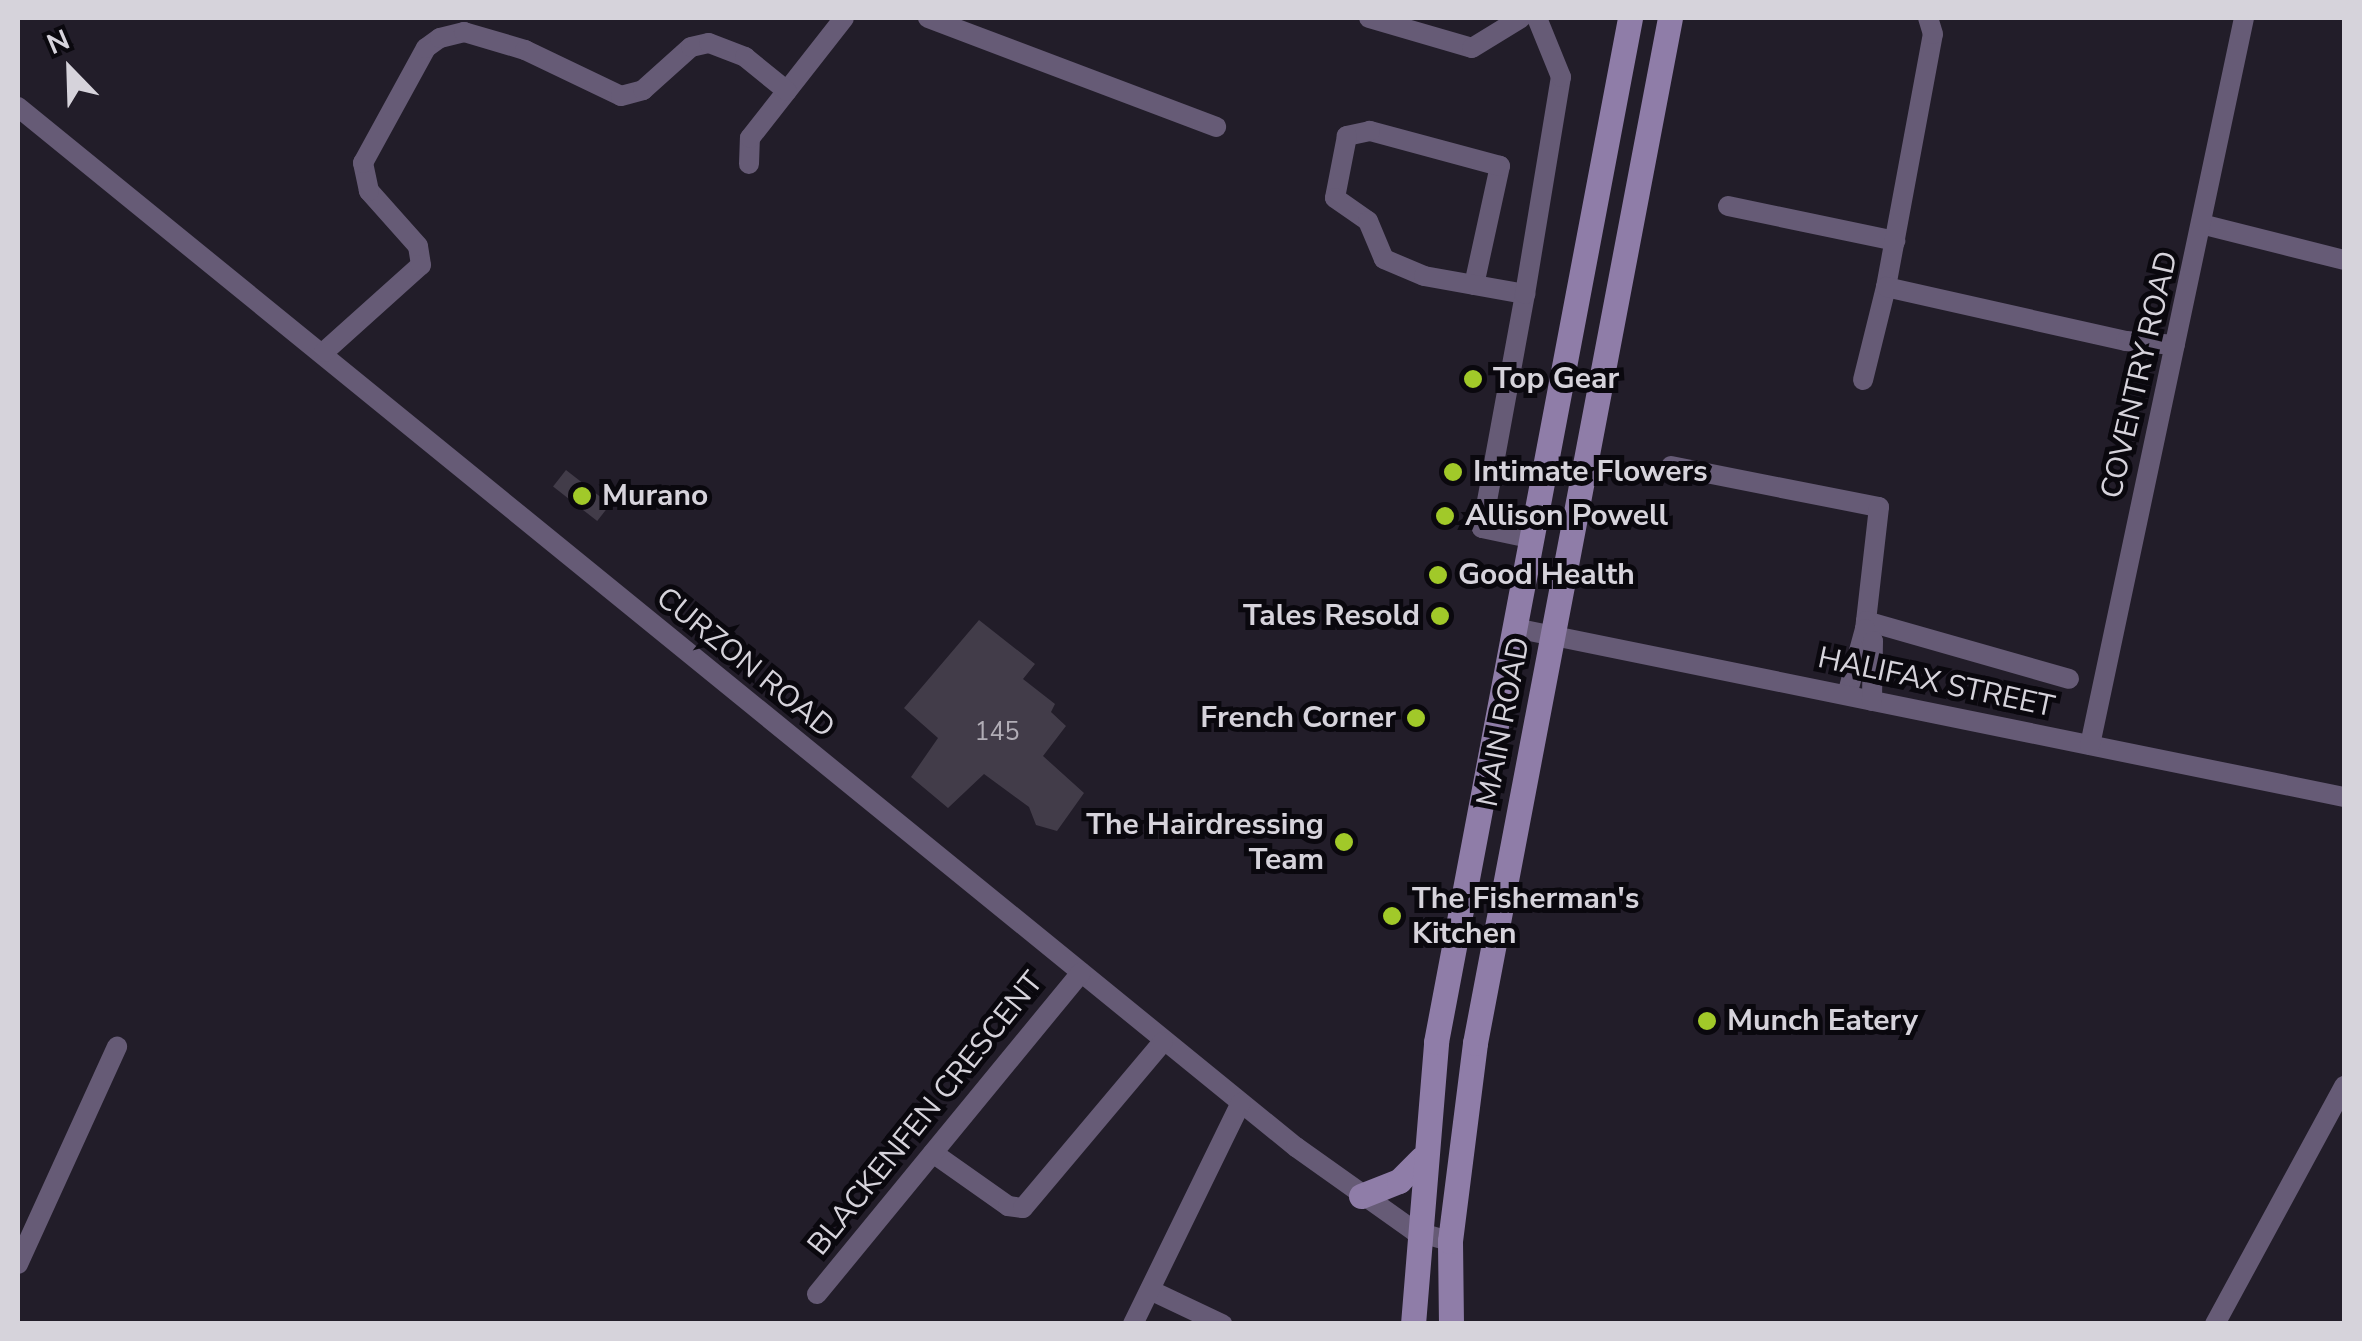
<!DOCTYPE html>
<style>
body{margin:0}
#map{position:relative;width:2362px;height:1341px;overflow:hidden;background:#221d29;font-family:"Nunito Sans",sans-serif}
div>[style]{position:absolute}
.building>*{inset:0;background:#423c49;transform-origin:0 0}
.street>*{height:20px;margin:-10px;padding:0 10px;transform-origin:10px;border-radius:10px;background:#665b76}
.secondary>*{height:25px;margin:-12.5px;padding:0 12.5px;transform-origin:12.5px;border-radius:12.5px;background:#8f7da8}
.dots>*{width:28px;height:28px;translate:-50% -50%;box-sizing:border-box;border:5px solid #0a080e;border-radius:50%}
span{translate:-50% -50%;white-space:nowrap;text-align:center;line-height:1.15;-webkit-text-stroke:10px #0a080e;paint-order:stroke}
.number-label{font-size:25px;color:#b1adb6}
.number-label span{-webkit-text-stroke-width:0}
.street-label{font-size:30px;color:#d6d3db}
.poi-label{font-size:30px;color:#d6d3db;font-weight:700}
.left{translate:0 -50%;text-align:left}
.right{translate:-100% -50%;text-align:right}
.frame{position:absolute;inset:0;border:20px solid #d6d3db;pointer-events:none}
.north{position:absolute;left:20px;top:20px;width:100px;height:100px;-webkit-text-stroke:8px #0a080e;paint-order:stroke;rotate:337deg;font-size:28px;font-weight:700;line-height:40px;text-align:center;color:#d6d3db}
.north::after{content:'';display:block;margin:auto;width:35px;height:45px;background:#d6d3db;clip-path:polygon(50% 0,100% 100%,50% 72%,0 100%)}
</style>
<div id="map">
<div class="building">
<i style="left:566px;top:470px;width:56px;height:21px;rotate:38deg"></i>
<i style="clip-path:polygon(979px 620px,1035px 664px,1023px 679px,1055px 704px,1051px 712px,1066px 726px,1043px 756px,1084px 793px,1057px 831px,1036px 825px,1029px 807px,984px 774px,948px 808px,911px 777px,938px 738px,904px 708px)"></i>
</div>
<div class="street">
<i style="left:928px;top:18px;width:308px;rotate:20.7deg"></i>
<i style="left:1369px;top:18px;width:107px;rotate:16.2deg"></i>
<i style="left:1472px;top:48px;width:57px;rotate:-31.5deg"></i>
<i style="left:18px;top:107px;width:1648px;rotate:39.14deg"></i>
<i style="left:1296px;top:1147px;width:145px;rotate:35.4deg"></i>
<i style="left:1414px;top:1231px;width:37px;rotate:16deg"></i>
<i style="left:749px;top:164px;width:26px;rotate:-88deg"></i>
<i style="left:750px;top:138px;width:152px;rotate:-51.9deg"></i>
<i style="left:1728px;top:206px;width:171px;rotate:11.8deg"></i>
<i style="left:2205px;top:225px;width:143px;rotate:14.1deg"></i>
<i style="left:1474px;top:285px;width:122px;rotate:-77.7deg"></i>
<i style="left:1500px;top:166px;width:135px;rotate:-164.9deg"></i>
<i style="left:1370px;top:131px;width:24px;rotate:168deg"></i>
<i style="left:1347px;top:136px;width:63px;rotate:101deg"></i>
<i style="left:1335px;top:198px;width:40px;rotate:34.9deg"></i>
<i style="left:1368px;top:221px;width:41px;rotate:67.2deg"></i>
<i style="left:1384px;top:259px;width:43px;rotate:23deg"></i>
<i style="left:1424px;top:276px;width:103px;rotate:10.1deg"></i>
<i style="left:1525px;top:294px;width:238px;rotate:100.4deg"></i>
<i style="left:1482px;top:528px;width:48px;rotate:12deg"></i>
<i style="left:1886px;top:287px;width:257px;rotate:-79.5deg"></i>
<i style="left:1933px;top:34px;width:17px;rotate:-107deg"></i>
<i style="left:1525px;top:294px;width:220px;rotate:-80.6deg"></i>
<i style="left:1561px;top:77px;width:64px;rotate:-112.1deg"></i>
<i style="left:324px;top:352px;width:130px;rotate:-41.9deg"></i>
<i style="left:421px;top:265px;width:19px;rotate:-99deg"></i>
<i style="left:418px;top:246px;width:74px;rotate:-131.7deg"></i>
<i style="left:369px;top:191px;width:29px;rotate:-102deg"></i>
<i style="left:363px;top:163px;width:131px;rotate:-61.3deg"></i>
<i style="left:426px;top:48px;width:17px;rotate:-36deg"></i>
<i style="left:440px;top:38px;width:25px;rotate:-14deg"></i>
<i style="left:464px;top:32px;width:64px;rotate:16.4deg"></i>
<i style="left:525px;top:50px;width:106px;rotate:25.6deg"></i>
<i style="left:621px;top:96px;width:23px;rotate:-15deg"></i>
<i style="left:643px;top:90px;width:64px;rotate:-41.9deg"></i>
<i style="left:691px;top:47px;width:18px;rotate:-13deg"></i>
<i style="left:709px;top:43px;width:39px;rotate:21deg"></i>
<i style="left:745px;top:57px;width:54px;rotate:39deg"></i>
<i style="left:1863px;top:380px;width:96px;rotate:-76.1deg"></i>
<i style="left:1886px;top:287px;width:246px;rotate:12.7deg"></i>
<i style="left:2126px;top:341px;width:49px;rotate:4.7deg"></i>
<i style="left:1671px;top:466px;width:212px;rotate:11.2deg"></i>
<i style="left:1879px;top:507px;width:123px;rotate:96.5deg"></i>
<i style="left:1865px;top:629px;width:68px;rotate:105.3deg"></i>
<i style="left:1866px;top:621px;width:211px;rotate:15.9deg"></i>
<i style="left:1515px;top:628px;width:846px;rotate:11.52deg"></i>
<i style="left:1865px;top:629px;width:14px;rotate:56deg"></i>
<i style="left:1873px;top:641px;width:60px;rotate:91deg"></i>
<i style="left:2090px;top:745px;width:743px;rotate:-78.04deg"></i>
<i style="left:933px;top:1153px;width:92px;rotate:35.2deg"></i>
<i style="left:1008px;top:1206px;width:15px;rotate:8deg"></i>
<i style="left:1023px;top:1208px;width:217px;rotate:-49.9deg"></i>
<i style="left:18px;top:1264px;width:239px;rotate:-65.5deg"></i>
<i style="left:1150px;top:1290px;width:80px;rotate:25.3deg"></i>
<i style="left:817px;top:1294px;width:416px;rotate:-50.6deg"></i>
<i style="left:1133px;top:1324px;width:246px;rotate:-64deg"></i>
<i style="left:2215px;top:1324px;width:271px;rotate:-61.5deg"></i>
</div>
<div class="secondary">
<i style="left:1361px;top:1196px;width:41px;rotate:-21.5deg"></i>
<i style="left:1399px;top:1181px;width:31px;rotate:-45deg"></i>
<i style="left:1413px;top:1324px;width:283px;rotate:-85.3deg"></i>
<i style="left:1436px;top:1042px;width:1042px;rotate:-79.27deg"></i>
<i style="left:1451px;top:1324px;width:83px;rotate:-90.7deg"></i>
<i style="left:1450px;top:1241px;width:200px;rotate:-82.8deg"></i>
<i style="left:1475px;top:1043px;width:1043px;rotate:-79.23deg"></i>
</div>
<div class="dots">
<i style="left:1473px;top:379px;background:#a1c929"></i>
<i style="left:1453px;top:472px;background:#a1c929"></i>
<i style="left:582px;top:496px;background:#a1c929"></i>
<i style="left:1445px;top:516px;background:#a1c929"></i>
<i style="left:1438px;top:575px;background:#a1c929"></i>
<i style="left:1440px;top:616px;background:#a1c929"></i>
<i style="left:1416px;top:718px;background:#a1c929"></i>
<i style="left:1344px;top:842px;background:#a1c929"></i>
<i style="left:1392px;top:916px;background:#a1c929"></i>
<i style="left:1707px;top:1021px;background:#a1c929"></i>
</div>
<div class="number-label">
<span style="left:997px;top:732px">145</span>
</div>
<div class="street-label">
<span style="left:2140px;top:375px;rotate:-77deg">COVENTRY ROAD</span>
<span style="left:745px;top:663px;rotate:39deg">CURZON ROAD</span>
<span style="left:1936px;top:683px;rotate:12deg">HALIFAX STREET</span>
<span style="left:1504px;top:722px;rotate:-79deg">MAIN ROAD</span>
<span style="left:926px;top:1114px;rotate:-51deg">BLACKENFEN CRESCENT</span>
</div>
<div class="poi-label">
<span class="left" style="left:1493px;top:379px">Top Gear</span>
<span class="left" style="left:1473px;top:472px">Intimate Flowers</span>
<span class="left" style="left:602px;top:496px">Murano</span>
<span class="left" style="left:1465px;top:516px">Allison Powell</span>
<span class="left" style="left:1458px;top:575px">Good Health</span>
<span class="right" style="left:1420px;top:616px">Tales Resold</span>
<span class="right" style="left:1396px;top:718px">French Corner</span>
<span class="right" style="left:1324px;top:842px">The Hairdressing<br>Team</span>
<span class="left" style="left:1412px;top:916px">The Fisherman's<br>Kitchen</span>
<span class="left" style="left:1727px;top:1021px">Munch Eatery</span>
</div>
<div class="frame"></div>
<div class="north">N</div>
</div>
